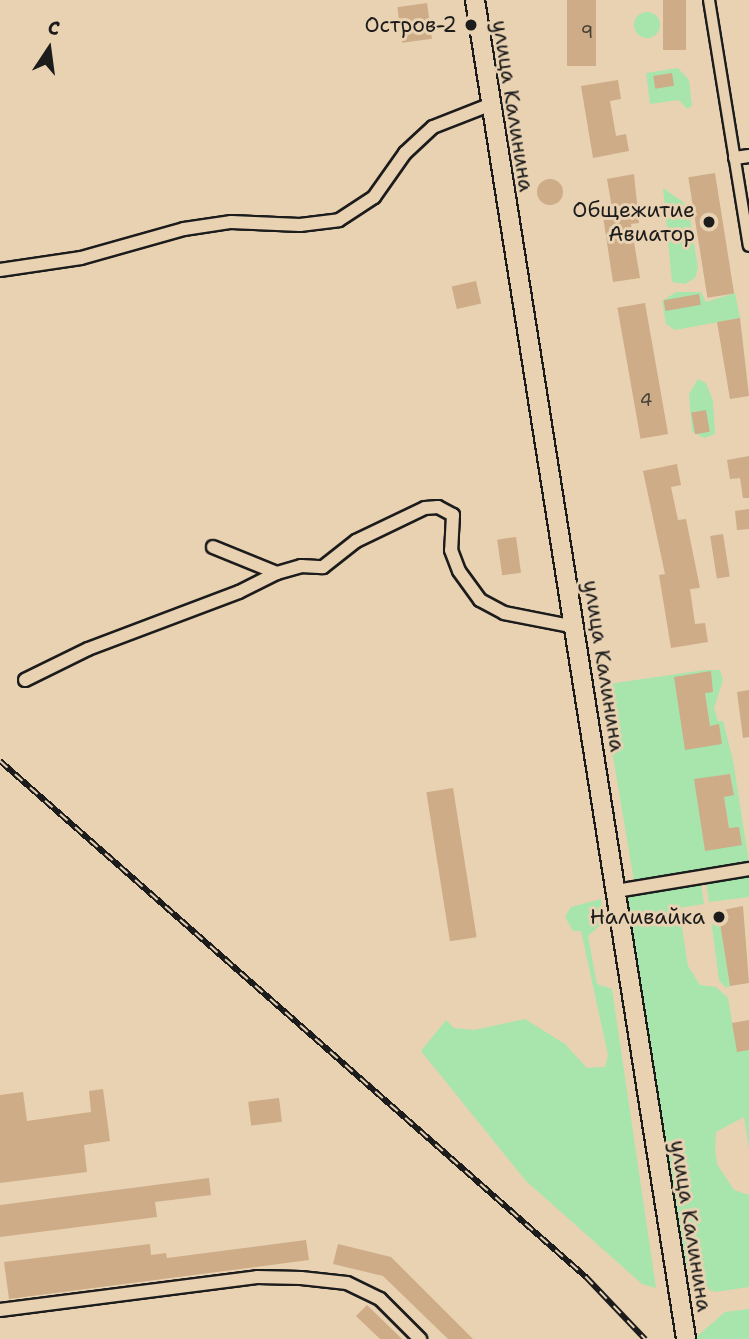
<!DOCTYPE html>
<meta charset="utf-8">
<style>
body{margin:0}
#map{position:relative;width:749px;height:1339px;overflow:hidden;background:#e9d2b2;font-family:"Shantell Sans",sans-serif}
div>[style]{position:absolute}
.green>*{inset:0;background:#a7e5ad}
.round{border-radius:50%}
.building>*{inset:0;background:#cdac87;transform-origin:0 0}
.roads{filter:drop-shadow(2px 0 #1c1c1c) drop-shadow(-2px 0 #1c1c1c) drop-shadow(0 2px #1c1c1c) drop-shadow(0 -2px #1c1c1c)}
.pedestrian>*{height:10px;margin:-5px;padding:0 5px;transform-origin:5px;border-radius:5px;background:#e9d2b2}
.minor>*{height:12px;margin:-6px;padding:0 6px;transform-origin:6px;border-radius:6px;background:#e9d2b2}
.secondary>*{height:18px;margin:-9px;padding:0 9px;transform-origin:9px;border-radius:9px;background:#e9d2b2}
.rail>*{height:6px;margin-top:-3px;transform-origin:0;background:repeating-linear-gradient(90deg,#e9d2b2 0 10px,#1c1c1c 0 20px);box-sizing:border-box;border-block:2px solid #1c1c1c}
.dots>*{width:19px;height:19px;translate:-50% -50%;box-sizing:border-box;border:4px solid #e9d2b2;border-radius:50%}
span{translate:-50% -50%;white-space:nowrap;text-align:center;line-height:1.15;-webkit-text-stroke:6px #e9d2b2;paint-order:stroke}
.number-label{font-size:18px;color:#484037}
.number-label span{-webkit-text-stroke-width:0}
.poi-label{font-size:21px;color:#1c1c1c}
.right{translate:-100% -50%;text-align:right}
.street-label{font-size:21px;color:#1c1c1c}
.north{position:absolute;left:14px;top:14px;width:70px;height:70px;-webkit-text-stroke:5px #e9d2b2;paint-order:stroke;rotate:13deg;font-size:19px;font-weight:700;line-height:28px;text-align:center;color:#1c1c1c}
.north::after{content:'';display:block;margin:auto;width:24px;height:32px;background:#1c1c1c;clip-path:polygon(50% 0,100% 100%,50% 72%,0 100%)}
</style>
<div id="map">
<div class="green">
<i class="round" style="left:634px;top:12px;width:26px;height:26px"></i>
<i style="clip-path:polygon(678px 68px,689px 80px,692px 106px,687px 109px,679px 100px,650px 104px,646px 73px)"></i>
<i style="clip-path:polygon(663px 188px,683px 202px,690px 218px,698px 268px,695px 278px,685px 284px,672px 282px)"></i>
<i style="clip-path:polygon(676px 292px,701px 292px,706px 302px,735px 293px,740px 318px,675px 330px,666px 324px,662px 301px)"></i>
<i style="clip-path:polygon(698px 379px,706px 383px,713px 401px,715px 434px,704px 438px,692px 432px,689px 394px)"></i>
<i style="clip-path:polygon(evenodd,705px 670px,720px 670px,723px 680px,714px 708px,718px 721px,723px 721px,733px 760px,749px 863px,634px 881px,601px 685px,705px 670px,710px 672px,713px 691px,705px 693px,710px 726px,719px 725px,685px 749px,710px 672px,705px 670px,730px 774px,734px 795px,724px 797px,729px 828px,694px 780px,730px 774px)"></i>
<i style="clip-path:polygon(749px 875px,749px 897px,709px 902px,706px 882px)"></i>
<i style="clip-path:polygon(701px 883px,704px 904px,679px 908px,688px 966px,700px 985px,716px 987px,728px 998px,737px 1051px,749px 1050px,749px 1150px,744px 1117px,716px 1132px,715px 1147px,717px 1164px,734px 1190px,749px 1195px,749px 1287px,715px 1292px,698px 1285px,686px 1264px,627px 896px)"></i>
<i style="clip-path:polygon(601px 899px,605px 921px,588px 936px,597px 984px,612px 989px,656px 1288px,642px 1284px,526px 1181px,421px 1051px,446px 1020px,454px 1028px,474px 1030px,525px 1019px,565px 1044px,587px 1068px,605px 1067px,608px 1055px,581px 931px,573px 931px,565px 917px,571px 907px)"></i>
<i style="clip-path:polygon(718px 911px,730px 986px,726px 988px,719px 980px,710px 912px)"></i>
<i style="clip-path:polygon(749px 1309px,749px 1339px,694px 1339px,725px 1312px)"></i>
</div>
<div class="building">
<i style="left:567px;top:0;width:29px;height:66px"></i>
<i style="left:663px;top:0;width:23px;height:50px"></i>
<i style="left:427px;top:3px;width:36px;height:30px;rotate:82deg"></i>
<i style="left:672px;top:73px;width:13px;height:19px;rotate:81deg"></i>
<i style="clip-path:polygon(618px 80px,621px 99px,610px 101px,616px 136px,626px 134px,629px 151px,593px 158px,581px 86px)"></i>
<i style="left:715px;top:173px;width:122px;height:27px;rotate:81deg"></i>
<i style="clip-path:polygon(634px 174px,639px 223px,631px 224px,640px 278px,613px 282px,602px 210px,612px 208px,607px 179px)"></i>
<i class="round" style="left:537px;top:179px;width:26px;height:26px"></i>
<i style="left:476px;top:281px;width:23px;height:25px;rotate:77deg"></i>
<i style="left:699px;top:294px;width:11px;height:36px;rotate:80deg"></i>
<i style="left:645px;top:303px;width:133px;height:28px;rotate:80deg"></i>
<i style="clip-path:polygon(740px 318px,749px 396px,730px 399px,717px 322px)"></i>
<i style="left:706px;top:410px;width:22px;height:15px;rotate:80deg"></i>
<i style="clip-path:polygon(749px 456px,749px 498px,743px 498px,740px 478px,730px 479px,727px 460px)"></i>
<i style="clip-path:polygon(677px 464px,681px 485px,671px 487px,678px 520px,686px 519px,700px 588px,690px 589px,695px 624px,705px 623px,708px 642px,671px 648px,659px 575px,665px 574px,643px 471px)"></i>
<i style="clip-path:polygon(749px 509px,749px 529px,737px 530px,735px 511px)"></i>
<i style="left:723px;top:534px;width:43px;height:13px;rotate:81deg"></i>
<i style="left:516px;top:537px;width:36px;height:19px;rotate:82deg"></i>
<i style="clip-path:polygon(711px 671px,713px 692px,705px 693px,710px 726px,719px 724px,722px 744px,685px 750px,674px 677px)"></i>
<i style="clip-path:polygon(749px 690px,749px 737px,743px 738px,737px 692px)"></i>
<i style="clip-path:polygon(730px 774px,734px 795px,724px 797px,729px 828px,739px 827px,742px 845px,705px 851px,694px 779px)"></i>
<i style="left:453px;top:788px;width:151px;height:27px;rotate:81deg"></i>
<i style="clip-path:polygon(743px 906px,749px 983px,730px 986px,718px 911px)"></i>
<i style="clip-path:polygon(749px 1020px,749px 1050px,737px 1052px,732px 1023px)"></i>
<i style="clip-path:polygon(103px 1089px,110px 1141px,84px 1145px,87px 1172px,0 1183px,0 1095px,23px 1092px,27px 1121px,91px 1112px,89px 1091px)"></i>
<i style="left:279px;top:1098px;width:24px;height:31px;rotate:83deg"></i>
<i style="clip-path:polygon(209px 1178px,211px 1195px,155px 1202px,157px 1217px,0 1237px,0 1205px)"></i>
<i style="clip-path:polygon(306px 1240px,309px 1260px,9px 1299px,4px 1262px,150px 1244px,151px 1255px,166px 1253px,167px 1258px)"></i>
<i style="clip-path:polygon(338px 1244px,391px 1257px,473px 1339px,448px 1339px,383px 1276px,333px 1264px)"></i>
<i style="clip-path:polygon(367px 1305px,402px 1339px,380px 1339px,356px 1316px)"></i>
</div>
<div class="roads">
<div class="pedestrian">
<i style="left:709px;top:0;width:249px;rotate:80.8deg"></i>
</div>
<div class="minor">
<i style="left:735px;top:158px;width:14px;rotate:-8deg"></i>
<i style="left:0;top:270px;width:82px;rotate:-8.4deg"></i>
<i style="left:81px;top:258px;width:107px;rotate:-15.7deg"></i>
<i style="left:184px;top:229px;width:48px;rotate:-8.5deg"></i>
<i style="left:231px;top:222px;width:69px;rotate:2.5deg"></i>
<i style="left:300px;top:225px;width:39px;rotate:-7deg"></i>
<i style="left:339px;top:220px;width:42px;rotate:-33.3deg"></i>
<i style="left:374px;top:197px;width:54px;rotate:-54.8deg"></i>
<i style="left:405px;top:153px;width:38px;rotate:-43deg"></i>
<i style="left:433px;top:127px;width:60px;rotate:-21.4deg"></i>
<i style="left:213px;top:547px;width:69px;rotate:22.1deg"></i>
<i style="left:25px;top:680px;width:70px;rotate:-26.2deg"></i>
<i style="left:88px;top:649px;width:161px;rotate:-20.7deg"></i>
<i style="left:239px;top:592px;width:42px;rotate:-26.6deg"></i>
<i style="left:277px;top:573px;width:25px;rotate:-16deg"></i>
<i style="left:301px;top:566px;width:22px;rotate:3deg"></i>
<i style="left:323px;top:567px;width:42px;rotate:-38.2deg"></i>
<i style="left:356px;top:541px;width:76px;rotate:-25.6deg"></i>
<i style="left:425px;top:508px;width:13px;rotate:-4deg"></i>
<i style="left:438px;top:507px;width:17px;rotate:28deg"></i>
<i style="left:453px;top:515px;width:35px;rotate:93deg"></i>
<i style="left:451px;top:550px;width:22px;rotate:69deg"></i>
<i style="left:459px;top:571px;width:36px;rotate:54deg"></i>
<i style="left:480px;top:600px;width:27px;rotate:28deg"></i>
<i style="left:504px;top:613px;width:72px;rotate:11.2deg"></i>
<i style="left:616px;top:891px;width:135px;rotate:-9.4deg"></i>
<i style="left:0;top:1310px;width:259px;rotate:-7.3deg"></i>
<i style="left:257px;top:1277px;width:44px;rotate:1.3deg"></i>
<i style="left:301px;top:1278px;width:46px;rotate:6.2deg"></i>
<i style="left:347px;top:1283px;width:37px;rotate:26deg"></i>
<i style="left:380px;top:1299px;width:57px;rotate:45deg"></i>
</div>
<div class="secondary">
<i style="left:475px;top:0;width:1356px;rotate:81.04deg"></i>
</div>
</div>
<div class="rail">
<i style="left:0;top:761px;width:781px;rotate:41.37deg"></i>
<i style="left:586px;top:1277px;width:86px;rotate:46.4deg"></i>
</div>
<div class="dots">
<i style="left:471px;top:25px;background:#1c1c1c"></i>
<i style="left:709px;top:222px;background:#1c1c1c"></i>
<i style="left:719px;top:917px;background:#1c1c1c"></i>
</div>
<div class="number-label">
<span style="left:587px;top:32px">9</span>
<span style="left:646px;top:400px">4</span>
</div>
<div class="poi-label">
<span class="right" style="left:457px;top:25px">Остров-2</span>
<span class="right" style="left:695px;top:222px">Общежитие<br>Авиатор</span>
<span class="right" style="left:705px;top:917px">Наливайка</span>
</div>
<div class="street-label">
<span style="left:513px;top:106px;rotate:81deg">улица Калинина</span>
<span style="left:604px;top:666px;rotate:81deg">улица Калинина</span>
<span style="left:691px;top:1226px;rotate:81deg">улица Калинина</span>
</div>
<div class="north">С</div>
</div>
